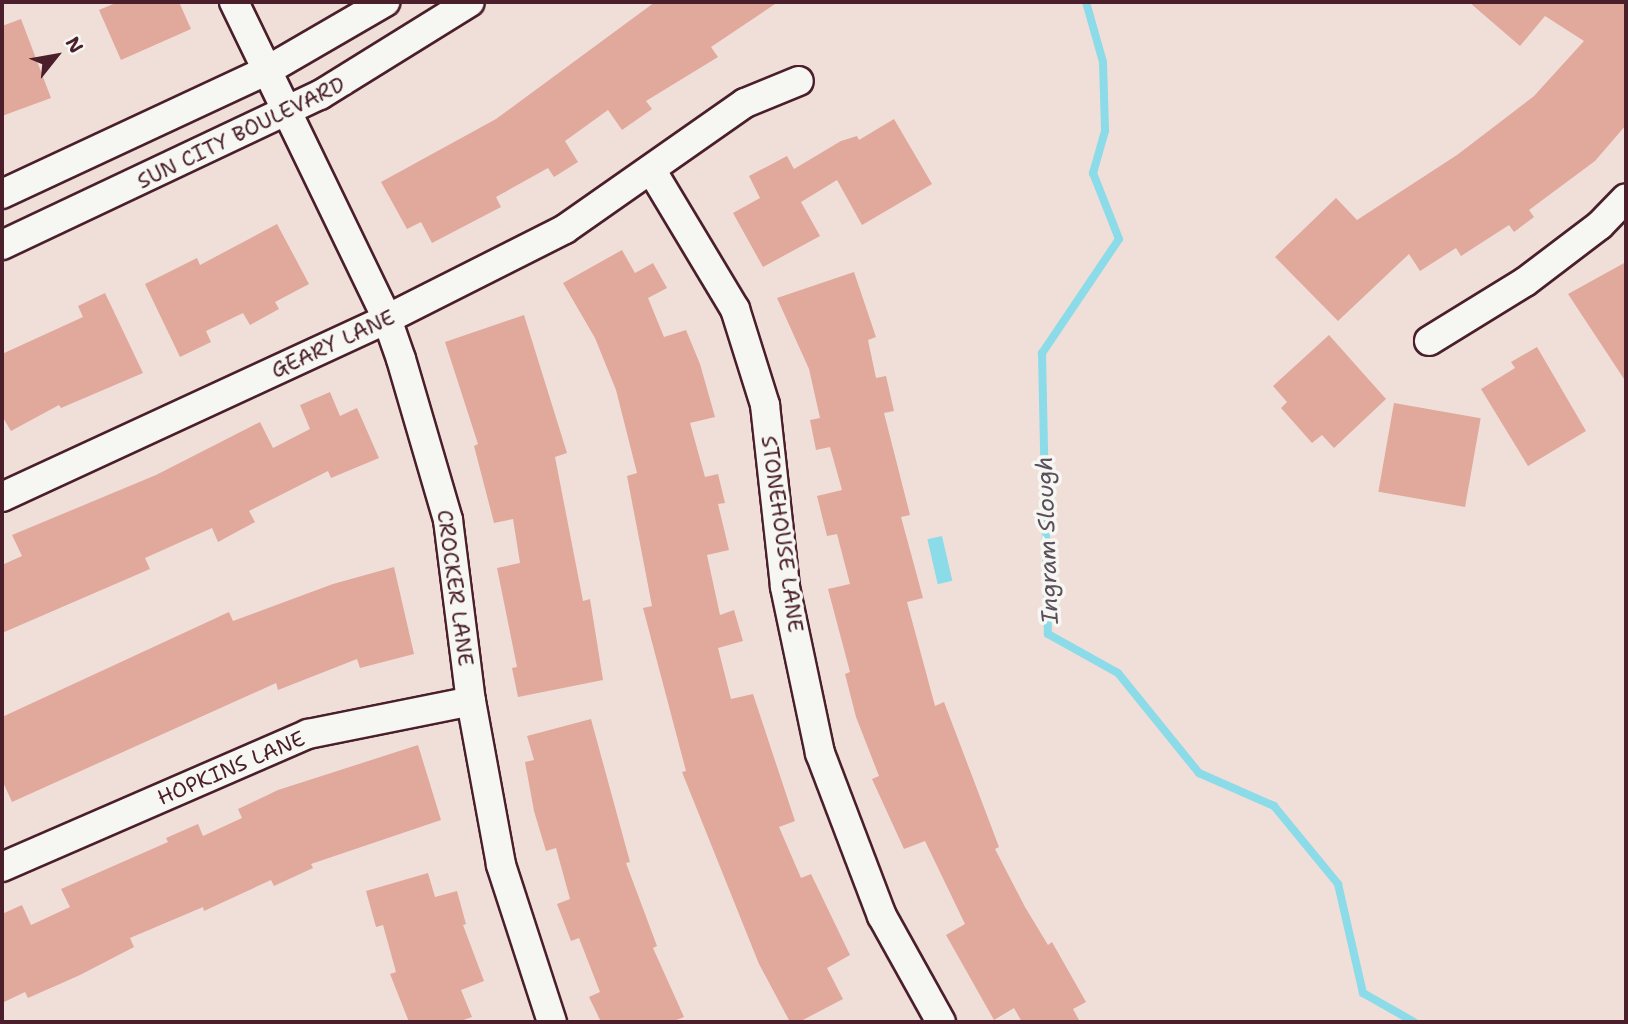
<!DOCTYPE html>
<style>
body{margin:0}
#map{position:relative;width:1628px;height:1024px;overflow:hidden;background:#f0dfd8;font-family:"Shantell Sans",sans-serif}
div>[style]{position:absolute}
.water>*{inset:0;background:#8bdbe9;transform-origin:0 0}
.stream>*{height:8px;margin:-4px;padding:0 4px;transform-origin:4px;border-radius:4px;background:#8bdbe9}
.building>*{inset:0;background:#e1a89c;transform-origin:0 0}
.roads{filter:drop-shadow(2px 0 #4a1f2b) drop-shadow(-2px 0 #4a1f2b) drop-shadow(0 2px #4a1f2b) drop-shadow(0 -2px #4a1f2b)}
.minor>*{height:28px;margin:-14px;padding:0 14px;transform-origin:14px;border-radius:14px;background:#f6f6f2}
span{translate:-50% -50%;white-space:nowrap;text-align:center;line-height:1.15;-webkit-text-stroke:7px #f6f6f2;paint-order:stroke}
.street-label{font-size:21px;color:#4a1f2b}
.water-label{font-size:23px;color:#5a4e5a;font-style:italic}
.frame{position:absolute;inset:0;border:4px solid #4a1f2b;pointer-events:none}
.north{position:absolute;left:21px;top:21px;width:70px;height:70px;-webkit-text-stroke:5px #f6f6f2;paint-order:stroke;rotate:59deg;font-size:19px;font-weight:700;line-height:28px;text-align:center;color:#4a1f2b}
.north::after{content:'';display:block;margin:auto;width:24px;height:32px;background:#4a1f2b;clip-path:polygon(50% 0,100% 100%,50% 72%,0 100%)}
</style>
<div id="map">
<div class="water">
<i style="left:942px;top:536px;width:46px;height:15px;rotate:77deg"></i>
</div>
<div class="stream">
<i style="left:1086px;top:2px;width:62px;rotate:74.2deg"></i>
<i style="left:1103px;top:62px;width:69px;rotate:88.3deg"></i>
<i style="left:1105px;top:131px;width:44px;rotate:105.9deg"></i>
<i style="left:1093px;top:173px;width:71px;rotate:68.5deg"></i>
<i style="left:1119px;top:239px;width:138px;rotate:124deg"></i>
<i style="left:1042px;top:353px;width:281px;rotate:88.8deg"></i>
<i style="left:1048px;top:634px;width:80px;rotate:29.1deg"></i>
<i style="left:1118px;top:673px;width:129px;rotate:51deg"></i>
<i style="left:1199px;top:773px;width:82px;rotate:23.7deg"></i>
<i style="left:1274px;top:806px;width:101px;rotate:50.6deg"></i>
<i style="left:1338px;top:884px;width:112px;rotate:77.1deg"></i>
<i style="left:1363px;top:993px;width:59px;rotate:29.6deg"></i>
</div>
<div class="building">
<i style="clip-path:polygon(118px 2px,179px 2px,191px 29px,121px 60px,99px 10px)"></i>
<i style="clip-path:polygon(655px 2px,778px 2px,711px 47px,718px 57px,646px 101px,652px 109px,622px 130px,608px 110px,565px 141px,578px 162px,554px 177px,548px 168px,496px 197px,501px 207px,432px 243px,421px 222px,407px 229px,381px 182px,496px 119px)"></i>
<i style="clip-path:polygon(1469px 2px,1626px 2px,1626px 125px,1595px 161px,1529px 210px,1534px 217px,1514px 232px,1509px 225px,1461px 256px,1456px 248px,1420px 271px,1409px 254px,1338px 321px,1275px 257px,1336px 198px,1357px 220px,1457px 155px,1534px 96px,1584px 41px,1545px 16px,1520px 46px)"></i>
<i style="clip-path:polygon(21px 19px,51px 98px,2px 116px,2px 26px)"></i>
<i style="clip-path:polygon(894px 119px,932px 184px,862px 225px,837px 180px,801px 202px,820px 236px,763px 267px,733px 213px,760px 198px,749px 176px,787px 156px,794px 169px,841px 141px,857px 136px,859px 140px)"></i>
<i style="clip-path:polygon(277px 224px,309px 284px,275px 302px,279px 309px,250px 325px,243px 313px,206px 331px,211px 342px,180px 357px,145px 284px,197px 258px,200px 265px)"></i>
<i style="clip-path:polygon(622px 250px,635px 273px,653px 263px,667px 288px,648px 298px,664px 337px,686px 330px,700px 364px,715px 417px,690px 423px,705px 477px,718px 474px,725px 503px,718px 504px,729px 550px,707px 555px,720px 615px,734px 610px,743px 641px,718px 648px,731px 699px,753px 694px,795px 821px,779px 827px,801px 878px,811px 874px,850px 955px,827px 968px,843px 999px,799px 1022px,790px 1022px,759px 964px,682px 772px,686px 771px,643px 608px,652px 606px,627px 476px,637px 473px,616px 390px,595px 338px,563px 283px)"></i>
<i style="clip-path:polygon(1626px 262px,1626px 382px,1568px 294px)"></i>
<i style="clip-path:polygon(854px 272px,876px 337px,868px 340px,876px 378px,886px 376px,894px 411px,884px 413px,910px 515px,901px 517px,923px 598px,907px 602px,935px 706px,944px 702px,999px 847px,995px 849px,1025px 907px,1048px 945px,1052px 942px,1086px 1002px,1073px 1009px,1080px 1022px,1022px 1022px,1014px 1008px,994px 1020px,946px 935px,965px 924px,925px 841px,904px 849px,872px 779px,879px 776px,856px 717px,845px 674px,850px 672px,828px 589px,850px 584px,837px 534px,827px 536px,817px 496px,842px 490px,830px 447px,816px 450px,810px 420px,820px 418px,809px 369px,777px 298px)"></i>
<i style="clip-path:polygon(105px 293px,143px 373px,61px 408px,59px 405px,11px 431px,2px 416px,2px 354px,83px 317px,78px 306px)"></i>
<i style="clip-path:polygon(524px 315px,567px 453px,555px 457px,583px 601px,590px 599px,603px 680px,518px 697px,512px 668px,517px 667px,497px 568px,520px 563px,513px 519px,494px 523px,474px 446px,478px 444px,445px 342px)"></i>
<i style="clip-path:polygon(1329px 335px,1386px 399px,1334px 448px,1322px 435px,1312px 443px,1281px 408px,1287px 402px,1273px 386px)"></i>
<i style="clip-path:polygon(1537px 347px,1586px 431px,1528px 466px,1481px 389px,1515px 368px,1511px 362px)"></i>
<i style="clip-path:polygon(330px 392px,340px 416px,357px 408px,379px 458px,331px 478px,328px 471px,249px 511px,255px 522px,218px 542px,212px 528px,145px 558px,150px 569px,2px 633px,2px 565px,22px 556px,12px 535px,156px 475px,260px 422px,273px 448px,310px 429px,300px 405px)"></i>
<i style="left:1394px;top:403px;width:88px;height:90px;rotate:10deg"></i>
<i style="clip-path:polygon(394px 567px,414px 654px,360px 668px,357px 659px,278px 690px,276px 683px,12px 802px,2px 780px,2px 717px,229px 612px,233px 621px,333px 584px)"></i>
<i style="clip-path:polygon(591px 719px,630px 862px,626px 863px,657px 946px,653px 948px,684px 1017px,671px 1022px,601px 1022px,589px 997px,600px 992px,579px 938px,571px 941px,557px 904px,570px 899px,556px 848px,546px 851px,534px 811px,525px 762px,534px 760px,527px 736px)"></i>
<i style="clip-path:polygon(418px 745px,441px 820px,311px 864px,313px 868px,274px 886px,271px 880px,204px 911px,203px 907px,130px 938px,134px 947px,80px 975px,28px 998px,25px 992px,2px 1003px,2px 914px,22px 905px,31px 925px,70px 907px,61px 889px,168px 842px,166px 838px,198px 824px,203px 836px,242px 818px,238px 809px,278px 790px)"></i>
<i style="clip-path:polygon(428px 873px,435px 897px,457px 891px,466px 924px,463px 925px,484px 981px,461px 990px,472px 1017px,458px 1022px,409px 1022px,390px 974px,396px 972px,383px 925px,376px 927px,366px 891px)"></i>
</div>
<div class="roads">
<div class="minor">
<i style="left:234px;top:2px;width:352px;rotate:64.2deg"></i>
<i style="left:387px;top:319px;width:42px;rotate:70.7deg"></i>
<i style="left:401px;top:359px;width:168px;rotate:73.7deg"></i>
<i style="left:448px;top:520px;width:182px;rotate:82.8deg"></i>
<i style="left:471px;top:701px;width:167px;rotate:79.6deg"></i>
<i style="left:501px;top:865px;width:165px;rotate:72deg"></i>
<i style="left:652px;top:171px;width:161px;rotate:59deg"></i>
<i style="left:735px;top:309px;width:101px;rotate:72.6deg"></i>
<i style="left:765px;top:405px;width:183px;rotate:83.7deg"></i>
<i style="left:785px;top:587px;width:170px;rotate:78.1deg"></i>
<i style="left:820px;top:753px;width:174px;rotate:69.2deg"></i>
<i style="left:882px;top:916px;width:121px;rotate:60.9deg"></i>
<i style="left:2px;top:194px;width:291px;rotate:-25deg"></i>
<i style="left:266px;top:71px;width:138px;rotate:-30.1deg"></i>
<i style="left:2px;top:245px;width:352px;rotate:-25.3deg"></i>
<i style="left:320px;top:95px;width:176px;rotate:-31.8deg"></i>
<i style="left:1429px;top:341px;width:113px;rotate:-31.6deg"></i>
<i style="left:1525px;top:282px;width:94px;rotate:-37.2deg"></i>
<i style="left:1600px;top:225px;width:37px;rotate:-46deg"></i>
<i style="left:2px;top:497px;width:424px;rotate:-24.8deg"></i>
<i style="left:387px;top:319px;width:199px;rotate:-26.8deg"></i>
<i style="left:565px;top:229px;width:220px;rotate:-35deg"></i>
<i style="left:745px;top:103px;width:58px;rotate:-22.2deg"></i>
<i style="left:2px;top:867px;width:334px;rotate:-23.5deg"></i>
<i style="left:308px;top:734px;width:166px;rotate:-11.4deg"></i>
</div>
</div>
<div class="street-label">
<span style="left:241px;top:133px;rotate:-26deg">SUN CITY BOULEVARD</span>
<span style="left:333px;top:344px;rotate:-25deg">GEARY LANE</span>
<span style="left:782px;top:534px;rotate:82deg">STONEHOUSE LANE</span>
<span style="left:455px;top:588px;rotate:82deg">CROCKER LANE</span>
<span style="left:231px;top:768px;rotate:-23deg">HOPKINS LANE</span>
</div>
<div class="water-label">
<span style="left:1047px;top:540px;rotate:-92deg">Ingram Slough</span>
</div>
<div class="frame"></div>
<div class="north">N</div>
</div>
